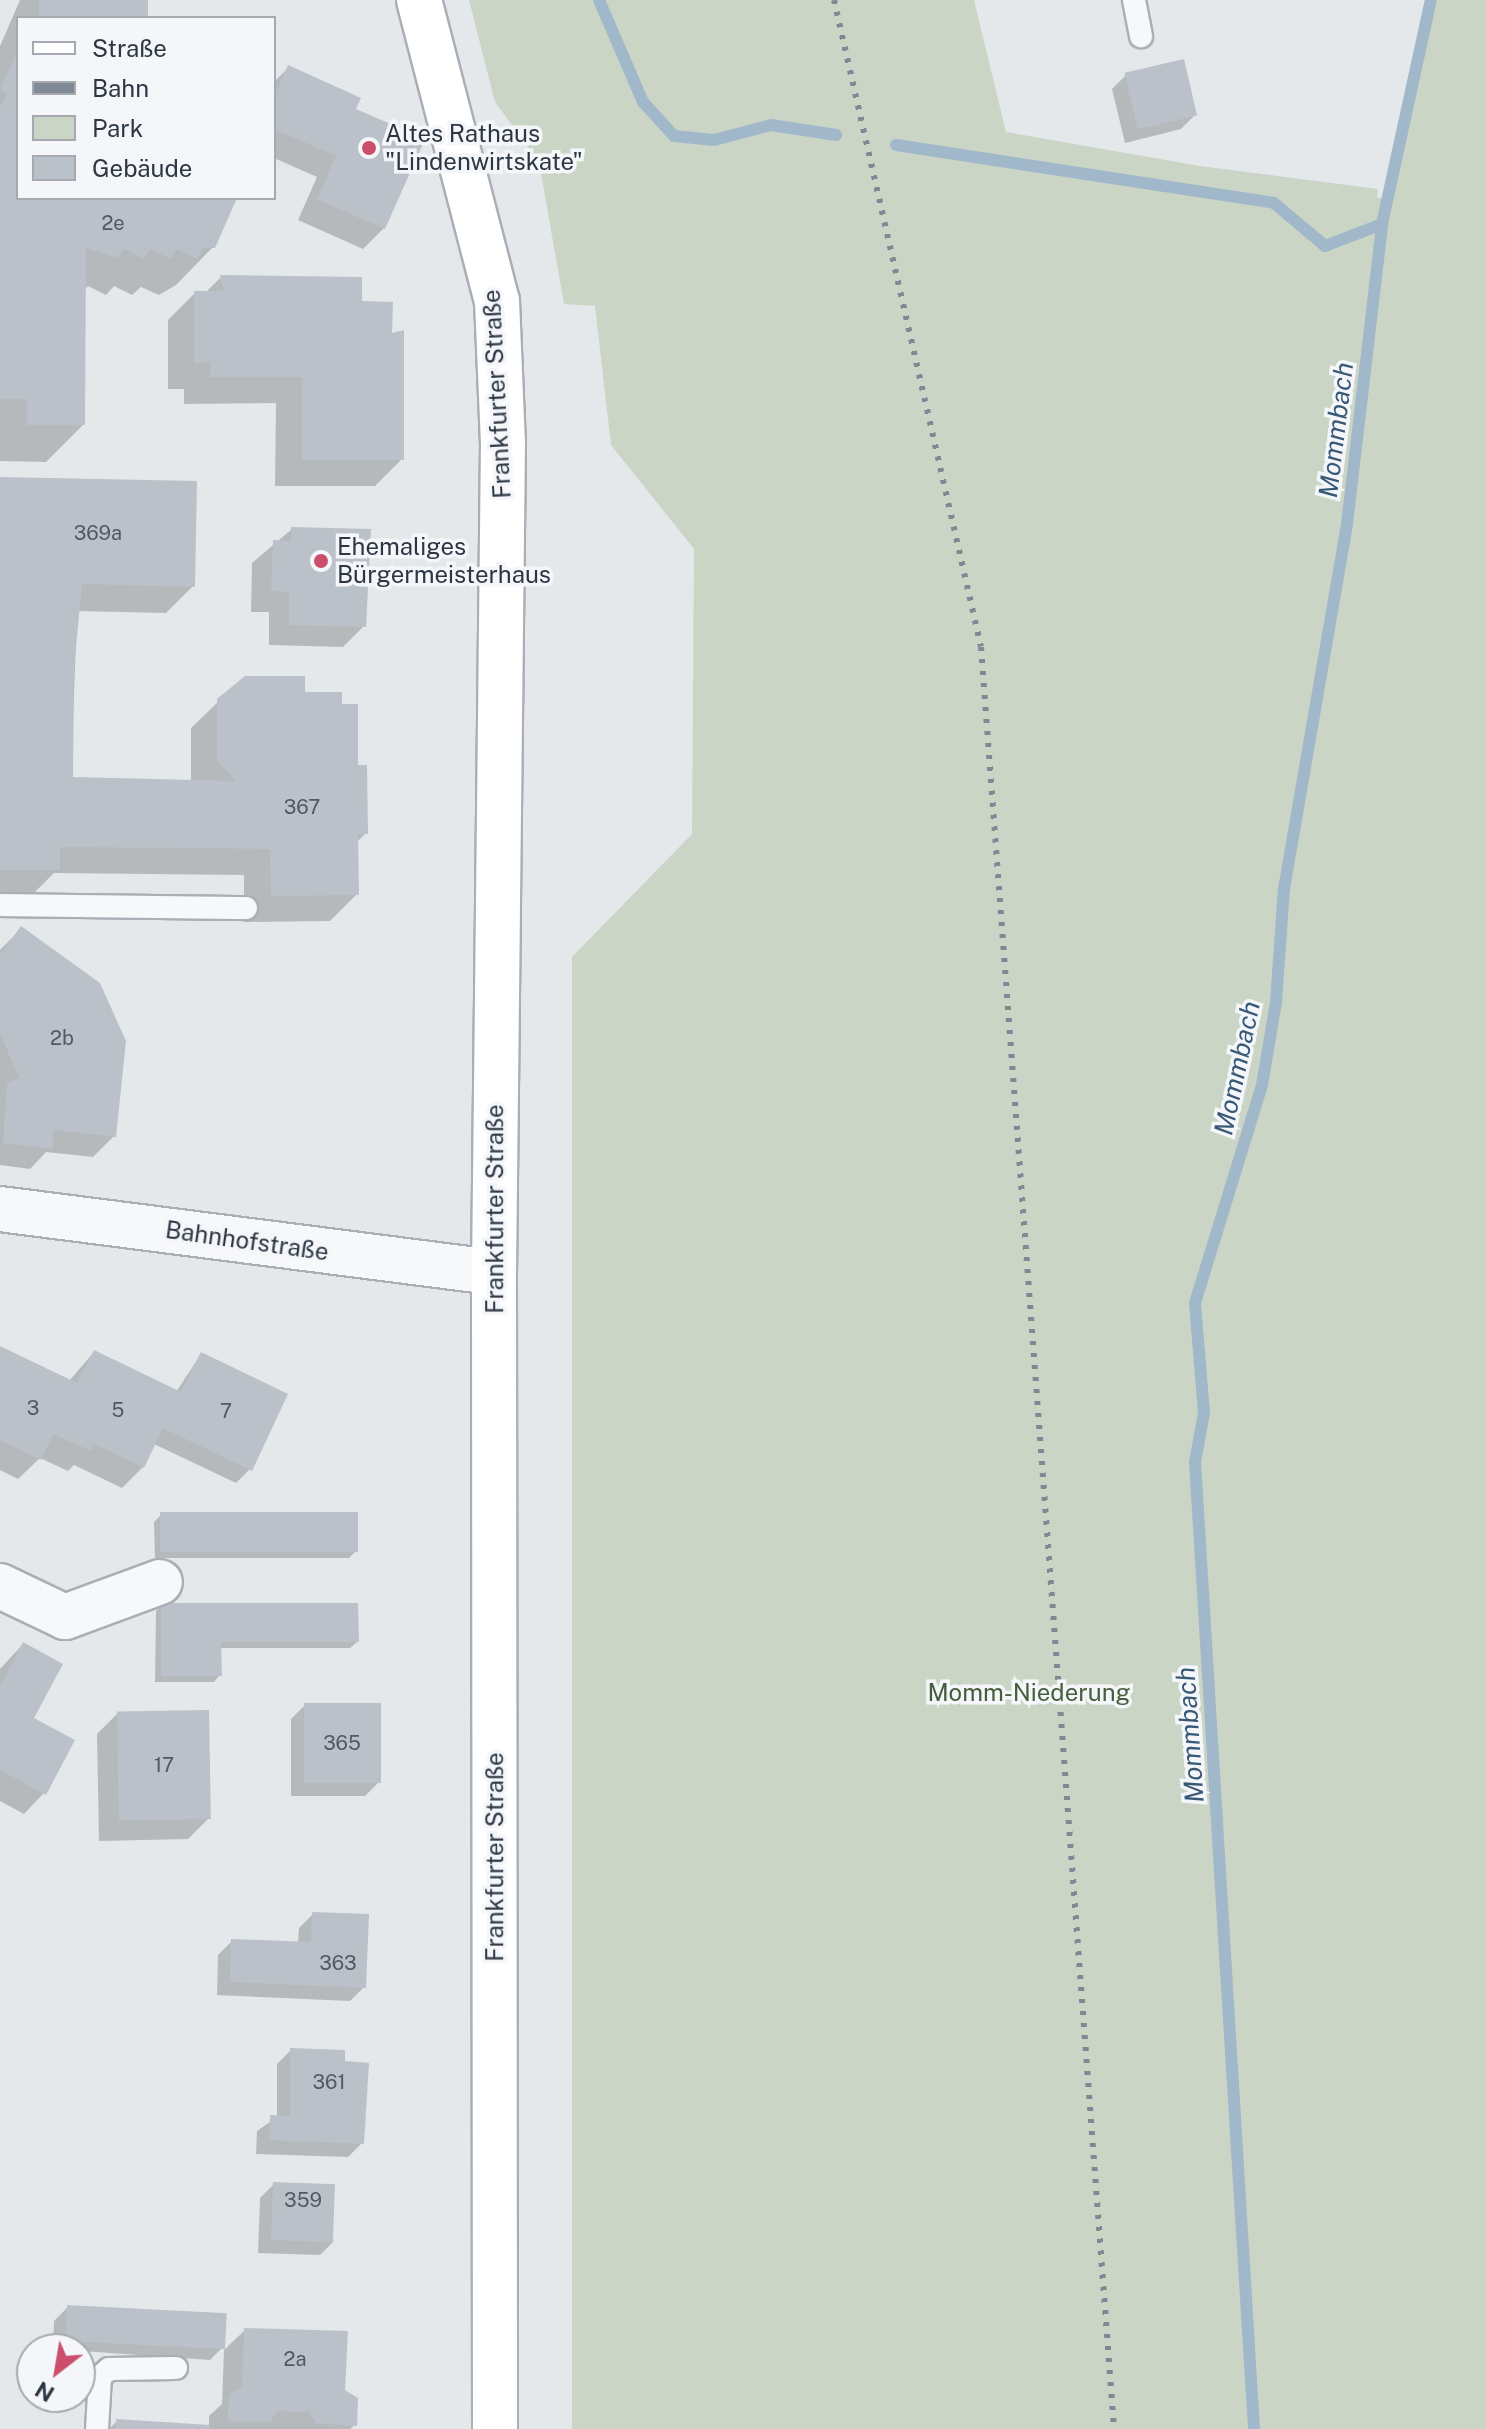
<!DOCTYPE html>
<meta charset="utf-8">
<style>
body{margin:0}
#map{position:relative;width:1486px;height:2429px;overflow:hidden;background:#e4e8eb;font-family:"Public Sans",sans-serif}
div>[style]{position:absolute}
.green>*{inset:0;background:#cbd5c6}
.shadow>*{inset:0;background:#0003}
.stream>*{height:12px;margin:-6px;padding:0 6px;transform-origin:6px;border-radius:6px;background:#a1b8ca}
.building>*{inset:0;background:#bbc1c8;transform-origin:0 0}
.roads{filter:drop-shadow(2px 0 #a9afb5) drop-shadow(-2px 0 #a9afb5) drop-shadow(0 2px #a9afb5) drop-shadow(0 -2px #a9afb5)}
.service>*{height:22px;margin:-11px;padding:0 11px;transform-origin:11px;border-radius:11px;background:#f7f8fa}
.minor>*{height:44px;margin:-22px;padding:0 22px;transform-origin:22px;border-radius:22px;background:#f7f8fa}
.tertiary>*{height:44px;margin:-22px;padding:0 22px;transform-origin:22px;border-radius:22px;background:#f7f8fa}
.secondary>*{height:44px;margin:-22px;padding:0 22px;transform-origin:22px;border-radius:22px;background:#fff}
.rail>*{height:6px;margin-top:-3px;transform-origin:0;background:repeating-linear-gradient(90deg,#7e8995 0 4px,transparent 0 12px)}
.dots>*{width:22px;height:22px;translate:-50% -50%;box-sizing:border-box;border:4px solid #f4f6f9;border-radius:50%}
span{translate:-50% -50%;white-space:nowrap;text-align:center;line-height:1.15;-webkit-text-stroke:7px #f4f6f9;paint-order:stroke}
.number-label{font-size:20px;color:#505a64}
.number-label span{-webkit-text-stroke-width:0}
.poi-label{font-size:24px;color:#2c3743}
.left{translate:0 -50%;text-align:left}
.street-label{font-size:24px;color:#2c3743}
.park-label{font-size:24px;color:#445f3a}
.water-label{font-size:26px;color:#375976;font-style:italic}
.legend{position:absolute;left:16px;top:16px;width:260px;height:184px;box-sizing:border-box;background:#f4f6f9;border:2px solid #a4aab0;margin:0;padding:10px 14px;list-style:none;font-size:24px;color:#2c3743}
.legend li{display:flex;align-items:center;gap:16px;height:40px}
.legend b{width:40px;border:2px solid #a4aab0}
.north{position:absolute;left:16px;top:2333px;width:80px;height:80px;box-sizing:border-box;background:#f4f6f9;border:2px solid #a4aab0;border-radius:50%;rotate:211deg;font-size:22px;font-weight:700;line-height:32px;text-align:center;color:#2c3743}
.north::after{content:'';display:block;margin:auto;width:28px;height:36px;background:#cb4f6d;clip-path:polygon(50% 0,100% 100%,50% 72%,0 100%)}
</style>
<div id="map">
<div class="green">
<i style="clip-path:polygon(469px 0,974px 0,1006px 132px,1200px 166px,1378px 189px,1377px 197px,1388px 200px,1432px 0,1486px 0,1486px 2429px,572px 2429px,572px 957px,692px 834px,694px 549px,611px 445px,595px 306px,564px 304px,539px 162px,495px 102px)"></i>
</div>
<div class="shadow">
<i style="clip-path:polygon(20px 0,145px 0,137px 18px,18px 18px,18px 198px,232px 198px,213px 247px,176px 285px,159px 295px,141px 287px,132px 295px,114px 286px,106px 295px,88px 286px,84px 290px,83px 425px,46px 462px,0 461px,0 46px)"></i>
<i style="clip-path:polygon(289px 67px,353px 110px,384px 228px,363px 249px,298px 220px,317px 177px,274px 158px,274px 82px)"></i>
<i style="clip-path:polygon(1126px 75px,1195px 115px,1181px 129px,1125px 143px,1112px 89px)"></i>
<i style="clip-path:polygon(221px 277px,360px 303px,390px 336px,402px 459px,375px 486px,275px 486px,276px 403px,184px 404px,184px 389px,168px 389px,168px 320px,195px 293px,205px 293px)"></i>
<i style="clip-path:polygon(0 479px,193px 586px,166px 613px,77px 611px,71px 779px,191px 782px,191px 728px,219px 701px,303px 694px,340px 706px,366px 833px,356px 843px,357px 894px,330px 921px,244px 922px,244px 875px,54px 873px,31px 896px,0 896px)"></i>
<i style="clip-path:polygon(292px 529px,364px 626px,343px 647px,269px 645px,269px 612px,251px 612px,252px 563px)"></i>
<i style="clip-path:polygon(21px 929px,114px 1136px,93px 1157px,46px 1152px,30px 1169px,0 1165px,0 950px)"></i>
<i style="clip-path:polygon(0 1348px,69px 1381px,94px 1352px,176px 1392px,201px 1354px,250px 1469px,236px 1483px,154px 1444px,143px 1467px,122px 1488px,74px 1465px,68px 1471px,40px 1458px,18px 1479px,0 1470px)"></i>
<i style="clip-path:polygon(161px 1515px,356px 1551px,349px 1558px,155px 1558px,154px 1522px)"></i>
<i style="clip-path:polygon(162px 1605px,357px 1642px,350px 1648px,219px 1648px,220px 1675px,214px 1682px,155px 1682px,156px 1611px)"></i>
<i style="clip-path:polygon(23px 1644px,44px 1793px,24px 1814px,0 1801px,0 1669px)"></i>
<i style="clip-path:polygon(305px 1705px,379px 1782px,365px 1796px,291px 1796px,291px 1719px)"></i>
<i style="clip-path:polygon(118px 1713px,209px 1818px,188px 1839px,99px 1841px,97px 1734px)"></i>
<i style="clip-path:polygon(313px 1914px,364px 1987px,350px 2001px,217px 1995px,218px 1955px,232px 1941px,298px 1943px,299px 1928px)"></i>
<i style="clip-path:polygon(291px 2050px,362px 2143px,348px 2157px,256px 2154px,257px 2131px,277px 2117px,277px 2064px)"></i>
<i style="clip-path:polygon(274px 2184px,334px 2241px,320px 2255px,258px 2253px,260px 2198px)"></i>
<i style="clip-path:polygon(68px 2307px,224px 2346px,210px 2360px,53px 2349px,54px 2321px)"></i>
<i style="clip-path:polygon(245px 2330px,343px 2391px,355px 2425px,350px 2429px,109px 2429px,117px 2421px,209px 2426px,209px 2416px,222px 2404px,224px 2350px)"></i>
</div>
<div class="stream">
<i style="left:599px;top:0;width:111px;rotate:66.7deg"></i>
<i style="left:643px;top:102px;width:46px;rotate:47.6deg"></i>
<i style="left:674px;top:136px;width:40px;rotate:5.7deg"></i>
<i style="left:714px;top:140px;width:59px;rotate:-14.7deg"></i>
<i style="left:771px;top:125px;width:66px;rotate:8.7deg"></i>
<i style="left:896px;top:145px;width:382px;rotate:8.7deg"></i>
<i style="left:1274px;top:203px;width:67px;rotate:40.1deg"></i>
<i style="left:1325px;top:246px;width:61px;rotate:-21.1deg"></i>
<i style="left:1254px;top:2429px;width:969px;rotate:-93.49deg"></i>
<i style="left:1195px;top:1462px;width:50px;rotate:-79.6deg"></i>
<i style="left:1204px;top:1413px;width:110px;rotate:-94.7deg"></i>
<i style="left:1195px;top:1303px;width:228px;rotate:-72.9deg"></i>
<i style="left:1262px;top:1085px;width:84px;rotate:-80.4deg"></i>
<i style="left:1276px;top:1002px;width:113px;rotate:-86deg"></i>
<i style="left:1284px;top:889px;width:370px;rotate:-80.2deg"></i>
<i style="left:1347px;top:524px;width:302px;rotate:-83.3deg"></i>
<i style="left:1382px;top:224px;width:229px;rotate:-77.7deg"></i>
</div>
<div class="building">
<i style="left:39px;top:0;width:109px;height:20px"></i>
<i style="clip-path:polygon(18px 49px,18px 198px,237px 198px,215px 248px,202px 248px,197px 259px,176px 249px,171px 259px,150px 249px,144px 259px,124px 249px,118px 258px,86px 248px,85px 425px,27px 425px,27px 399px,0 399px,0 107px,7px 94px,0 90px)"></i>
<i style="left:1184px;top:59px;width:58px;height:61px;rotate:77deg"></i>
<i style="clip-path:polygon(288px 65px,361px 98px,356px 109px,425px 139px,385px 229px,317px 199px,336px 156px,274px 129px,274px 97px)"></i>
<i style="clip-path:polygon(220px 275px,362px 277px,362px 301px,393px 302px,392px 333px,404px 330px,404px 460px,302px 460px,302px 377px,210px 377px,210px 362px,194px 363px,194px 291px,224px 291px)"></i>
<i style="clip-path:polygon(0 477px,197px 481px,195px 587px,82px 584px,74px 668px,73px 777px,236px 781px,217px 760px,217px 699px,245px 676px,305px 676px,305px 692px,342px 692px,342px 704px,358px 704px,358px 765px,367px 765px,368px 834px,358px 834px,359px 895px,271px 896px,270px 849px,60px 847px,60px 870px,0 870px)"></i>
<i style="clip-path:polygon(291px 527px,371px 529px,366px 627px,289px 625px,289px 592px,271px 591px,273px 540px,291px 541px)"></i>
<i style="clip-path:polygon(21px 926px,100px 983px,126px 1041px,116px 1137px,53px 1130px,53px 1149px,3px 1143px,7px 1083px,19px 1078px,0 1033px,0 955px)"></i>
<i style="clip-path:polygon(0 1346px,77px 1383px,94px 1350px,181px 1392px,201px 1352px,288px 1394px,252px 1471px,163px 1428px,144px 1468px,94px 1444px,91px 1451px,53px 1434px,41px 1460px,0 1440px)"></i>
<i style="left:358px;top:1512px;width:40px;height:198px;rotate:90deg"></i>
<i style="clip-path:polygon(161px 1603px,358px 1603px,359px 1642px,221px 1642px,222px 1676px,161px 1676px)"></i>
<i style="clip-path:polygon(23px 1642px,63px 1664px,34px 1718px,75px 1740px,46px 1795px,0 1770px,0 1686px)"></i>
<i style="left:304px;top:1703px;width:77px;height:80px"></i>
<i style="left:209px;top:1710px;width:109px;height:92px;rotate:89deg"></i>
<i style="clip-path:polygon(312px 1912px,369px 1914px,366px 1988px,230px 1982px,231px 1939px,311px 1942px)"></i>
<i style="clip-path:polygon(290px 2048px,345px 2050px,345px 2061px,369px 2063px,364px 2144px,269px 2140px,270px 2115px,290px 2116px)"></i>
<i style="left:273px;top:2182px;width:62px;height:58px;rotate:2deg"></i>
<i style="left:67px;top:2305px;width:160px;height:36px;rotate:3deg"></i>
<i style="clip-path:polygon(244px 2328px,348px 2331px,345px 2390px,358px 2398px,357px 2426px,316px 2423px,309px 2412px,277px 2411px,270px 2422px,228px 2421px,229px 2394px,242px 2387px)"></i>
<i style="clip-path:polygon(116px 2419px,210px 2425px,209px 2429px,116px 2429px)"></i>
</div>
<div class="roads">
<div class="service">
<i style="left:1134px;top:0;width:37px;rotate:79deg"></i>
<i style="left:0;top:905px;width:246px;rotate:0.7deg"></i>
<i style="left:97px;top:2429px;width:52px;rotate:-86.7deg"></i>
<i style="left:100px;top:2377px;width:12px;rotate:-42deg"></i>
<i style="left:109px;top:2369px;width:67px;rotate:-0.9deg"></i>
</div>
<div class="minor">
<i style="left:0;top:1586px;width:72px;rotate:25.5deg"></i>
<i style="left:65px;top:1617px;width:101px;rotate:-20.2deg"></i>
</div>
<div class="tertiary">
<i style="left:0;top:1209px;width:498px;rotate:7.3deg"></i>
</div>
<div class="secondary">
<i style="left:419px;top:0;width:311px;rotate:75.5deg"></i>
<i style="left:497px;top:301px;width:141px;rotate:87.6deg"></i>
<i style="left:503px;top:442px;width:830px;rotate:90.62deg"></i>
<i style="left:494px;top:1272px;width:1157px;rotate:89.95deg"></i>
</div>
</div>
<div class="rail">
<i style="left:834px;top:0;width:663px;rotate:77.2deg"></i>
<i style="left:981px;top:647px;width:1787px;rotate:85.73deg"></i>
</div>
<div class="dots">
<i style="left:369px;top:148px;background:#cb4f6d"></i>
<i style="left:321px;top:561px;background:#cb4f6d"></i>
</div>
<div class="number-label">
<span style="left:113px;top:223px">2e</span>
<span style="left:98px;top:533px">369a</span>
<span style="left:302px;top:807px">367</span>
<span style="left:62px;top:1038px">2b</span>
<span style="left:33px;top:1408px">3</span>
<span style="left:118px;top:1410px">5</span>
<span style="left:226px;top:1411px">7</span>
<span style="left:342px;top:1743px">365</span>
<span style="left:164px;top:1765px">17</span>
<span style="left:338px;top:1963px">363</span>
<span style="left:329px;top:2082px">361</span>
<span style="left:303px;top:2200px">359</span>
<span style="left:295px;top:2359px">2a</span>
</div>
<div class="poi-label">
<span class="left" style="left:385px;top:148px">Altes Rathaus<br>"Lindenwirtskate"</span>
<span class="left" style="left:337px;top:561px">Ehemaliges<br>Bürgermeisterhaus</span>
</div>
<div class="street-label">
<span style="left:497px;top:394px;rotate:-93deg">Frankfurter Straße</span>
<span style="left:495px;top:1209px;rotate:-90deg">Frankfurter Straße</span>
<span style="left:247px;top:1241px;rotate:8deg">Bahnhofstraße</span>
<span style="left:495px;top:1857px;rotate:-90deg">Frankfurter Straße</span>
</div>
<div class="park-label">
<span style="left:1029px;top:1693px">Momm-Niederung</span>
</div>
<div class="water-label">
<span style="left:1336px;top:430px;rotate:-83deg">Mommbach</span>
<span style="left:1237px;top:1068px;rotate:-78deg">Mommbach</span>
<span style="left:1190px;top:1735px;rotate:-94deg">Mommbach</span>
</div>
<ul class="legend">
<li><b style="height:10px;background:#fff"></b>Straße</li>
<li><b style="height:10px;background:#7e8995"></b>Bahn</li>
<li><b style="height:22px;background:#cbd5c6"></b>Park</li>
<li><b style="height:22px;background:#bbc1c8"></b>Gebäude</li>
</ul>
<div class="north">N</div>
</div>
